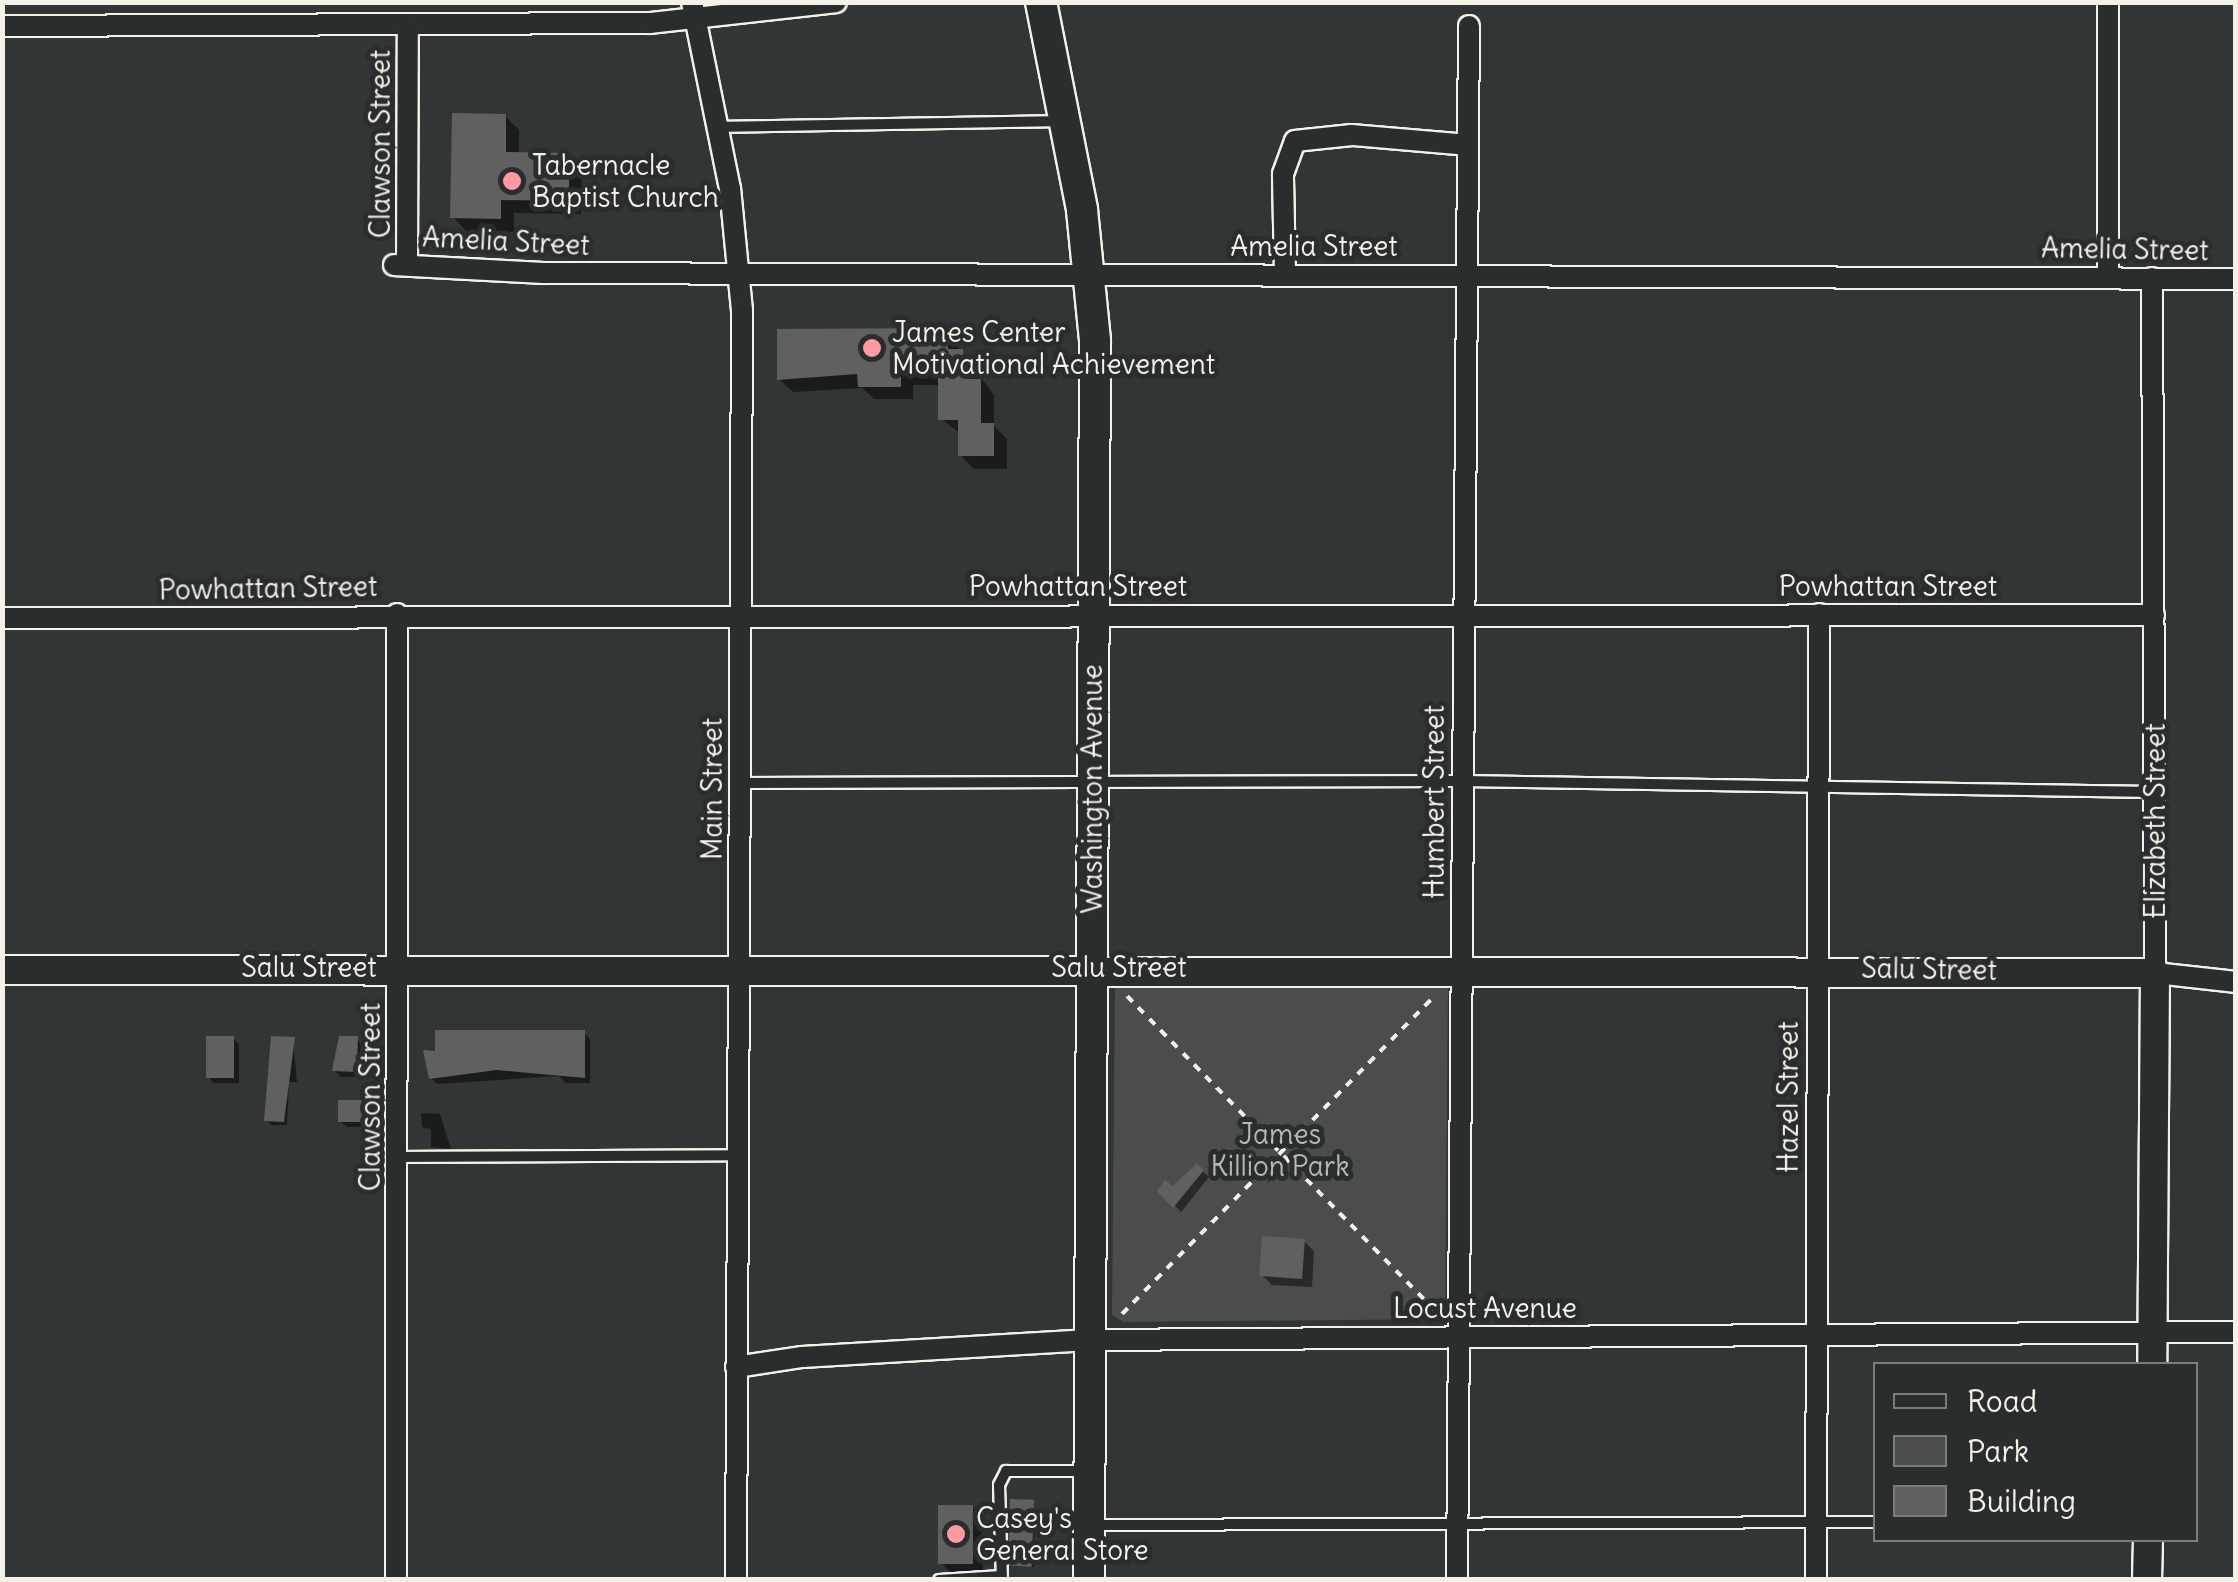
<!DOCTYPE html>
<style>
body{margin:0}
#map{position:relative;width:2238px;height:1582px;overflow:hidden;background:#323535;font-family:Delius,sans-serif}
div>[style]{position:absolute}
.green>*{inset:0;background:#4b4d4c}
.shadow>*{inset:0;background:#0007}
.building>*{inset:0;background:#5f605f;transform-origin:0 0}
.path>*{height:4px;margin-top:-2px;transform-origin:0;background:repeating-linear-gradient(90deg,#f4f1e8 0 8px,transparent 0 16px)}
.roads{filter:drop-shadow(2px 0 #f4f1e8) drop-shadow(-2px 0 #f4f1e8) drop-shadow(0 2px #f4f1e8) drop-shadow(0 -2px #f4f1e8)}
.service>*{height:10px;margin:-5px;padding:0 5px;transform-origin:5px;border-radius:5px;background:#2a2d2e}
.minor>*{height:20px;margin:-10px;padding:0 10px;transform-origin:10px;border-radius:10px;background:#2a2d2e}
.tertiary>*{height:28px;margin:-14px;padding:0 14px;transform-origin:14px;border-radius:14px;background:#2a2d2e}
.secondary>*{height:30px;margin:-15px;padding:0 15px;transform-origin:15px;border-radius:15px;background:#2a2d2e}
.dots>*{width:28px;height:28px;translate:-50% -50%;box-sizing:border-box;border:5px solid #2a2d2e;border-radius:50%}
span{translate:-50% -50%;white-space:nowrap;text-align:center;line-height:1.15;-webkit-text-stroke:10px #2a2d2e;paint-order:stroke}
.street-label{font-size:28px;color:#f4f1e8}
.poi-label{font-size:28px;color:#f4f1e8}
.left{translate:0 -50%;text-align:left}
.park-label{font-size:28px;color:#b9b8b1}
.frame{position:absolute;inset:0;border:5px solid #f4f1e8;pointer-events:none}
.legend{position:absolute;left:1873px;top:1362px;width:325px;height:180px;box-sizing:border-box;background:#2a2d2e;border:2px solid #7b7b78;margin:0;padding:12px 18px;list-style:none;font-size:30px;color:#f4f1e8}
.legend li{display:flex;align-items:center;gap:20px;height:50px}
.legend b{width:50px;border:2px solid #7b7b78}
</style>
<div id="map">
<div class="green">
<i style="clip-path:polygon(1115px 982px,1448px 982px,1445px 1319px,1124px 1322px,1112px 1315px)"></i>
</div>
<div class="shadow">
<i style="clip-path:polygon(505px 116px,519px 130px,519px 155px,568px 156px,582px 169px,581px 214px,514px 213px,514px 232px,466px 231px,453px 217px)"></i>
<i style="clip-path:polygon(946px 331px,994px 395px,994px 426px,1007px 439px,1007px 469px,974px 469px,960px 455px,960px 433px,941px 419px,941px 385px,913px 385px,913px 399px,874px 399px,862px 388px,793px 392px,779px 379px)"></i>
<i style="clip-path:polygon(584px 1033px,590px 1039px,590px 1083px,566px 1083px,559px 1076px,437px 1084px,431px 1078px,437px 1053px)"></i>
<i style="clip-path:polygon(233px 1038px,239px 1044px,239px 1083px,214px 1083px,208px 1077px)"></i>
<i style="clip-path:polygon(293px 1039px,297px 1082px,289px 1082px,287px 1125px,271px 1125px,267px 1120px)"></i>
<i style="clip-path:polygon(356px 1039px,363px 1045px,362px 1077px,341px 1077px,335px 1071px)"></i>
<i style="clip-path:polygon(361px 1102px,368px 1127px,347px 1127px,340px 1121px)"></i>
<i style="clip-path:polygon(421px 1113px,440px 1114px,451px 1149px,431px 1147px,431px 1129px,422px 1127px)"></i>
<i style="clip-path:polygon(1197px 1166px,1209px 1177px,1181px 1212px,1160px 1191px,1173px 1190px)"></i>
<i style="clip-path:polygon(1304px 1241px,1314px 1251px,1312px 1287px,1272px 1285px,1262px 1275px)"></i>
<i style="clip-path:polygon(1033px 1502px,1034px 1567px,1015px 1567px,1013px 1565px)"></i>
<i style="clip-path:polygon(972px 1507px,982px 1517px,983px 1572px,951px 1573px,941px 1563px)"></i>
</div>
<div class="building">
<i style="clip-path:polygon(452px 113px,506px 114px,506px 152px,569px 153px,569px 201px,501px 200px,501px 219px,450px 218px)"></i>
<i style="clip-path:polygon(948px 328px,948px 349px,963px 349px,966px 379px,981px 379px,981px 423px,994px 423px,994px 456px,958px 456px,958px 420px,938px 420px,938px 372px,901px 372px,901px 387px,858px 387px,857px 374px,777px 380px,777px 329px)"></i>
<i style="clip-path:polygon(435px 1030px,585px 1030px,585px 1078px,497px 1070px,429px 1079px,423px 1050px,435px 1051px)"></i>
<i style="left:206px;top:1036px;width:28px;height:42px"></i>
<i style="clip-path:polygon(271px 1036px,295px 1037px,284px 1122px,264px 1121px)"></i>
<i style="clip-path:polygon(339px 1036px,358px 1036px,357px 1072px,332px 1071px)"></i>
<i style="left:338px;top:1100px;width:24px;height:22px"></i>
<i style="clip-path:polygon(1197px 1163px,1204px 1170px,1173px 1208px,1157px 1191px,1165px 1180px,1173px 1186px)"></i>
<i style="left:1262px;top:1236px;width:43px;height:40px;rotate:4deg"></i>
<i style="left:1010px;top:1499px;width:24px;height:67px;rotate:2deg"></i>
<i style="left:938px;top:1505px;width:35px;height:59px"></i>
</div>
<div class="path">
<i style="left:1127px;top:996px;width:445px;rotate:45.6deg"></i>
<i style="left:1122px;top:1314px;width:445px;rotate:-45.5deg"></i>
</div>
<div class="roads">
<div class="service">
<i style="left:719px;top:127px;width:341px;rotate:-1deg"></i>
<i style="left:741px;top:783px;width:721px;rotate:-0.16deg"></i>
<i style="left:1462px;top:781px;width:692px;rotate:0.91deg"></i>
<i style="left:398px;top:1157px;width:339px;rotate:-0.3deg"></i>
<i style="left:1095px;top:1525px;width:781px;rotate:-0.22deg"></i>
<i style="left:939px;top:1580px;width:62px;rotate:-3.7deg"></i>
<i style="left:1002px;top:1580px;width:95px;rotate:-91.8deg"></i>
<i style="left:999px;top:1485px;width:16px;rotate:-63deg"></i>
<i style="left:1006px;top:1471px;width:82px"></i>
</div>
<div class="minor">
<i style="left:692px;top:2px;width:190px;rotate:78.5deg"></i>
<i style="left:730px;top:188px;width:124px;rotate:84.4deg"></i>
<i style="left:742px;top:311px;width:1269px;rotate:90.27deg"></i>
<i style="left:2108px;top:2px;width:273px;rotate:90deg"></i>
<i style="left:2px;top:26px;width:648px;rotate:-0.27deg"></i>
<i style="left:650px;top:23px;width:187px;rotate:-6.4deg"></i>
<i style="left:407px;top:263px;width:238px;rotate:-89.8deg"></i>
<i style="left:394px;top:265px;width:149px;rotate:3.1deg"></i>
<i style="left:543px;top:273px;width:1693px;rotate:0.2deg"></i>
<i style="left:1285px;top:273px;width:99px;rotate:-91.2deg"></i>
<i style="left:1283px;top:174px;width:35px;rotate:-70deg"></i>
<i style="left:1295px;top:141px;width:57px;rotate:-6deg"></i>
<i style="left:1352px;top:135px;width:116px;rotate:4.9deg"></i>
<i style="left:2152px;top:278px;width:695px;rotate:89.75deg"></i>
<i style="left:2155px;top:973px;width:81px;rotate:6.3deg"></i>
<i style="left:2px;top:618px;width:2152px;rotate:-0.08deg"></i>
<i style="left:736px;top:1367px;width:67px;rotate:-8.6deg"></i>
<i style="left:802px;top:1357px;width:288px;rotate:-3.4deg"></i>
<i style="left:1089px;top:1340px;width:1147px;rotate:-0.4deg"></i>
<i style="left:396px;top:1580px;width:966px;rotate:-89.94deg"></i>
<i style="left:1457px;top:1580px;width:1554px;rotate:-89.56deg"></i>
<i style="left:1816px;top:1580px;width:966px;rotate:-89.82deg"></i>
</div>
<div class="tertiary">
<i style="left:2px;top:970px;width:2153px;rotate:0.08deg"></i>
<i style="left:2155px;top:973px;width:391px;rotate:90.4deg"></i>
<i style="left:2147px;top:1580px;width:40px;rotate:-88.6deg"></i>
</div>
<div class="secondary">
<i style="left:1041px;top:2px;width:212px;rotate:78.8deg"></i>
<i style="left:1082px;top:210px;width:132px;rotate:84.3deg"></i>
<i style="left:1095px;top:341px;width:1239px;rotate:90.28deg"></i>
</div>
</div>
<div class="dots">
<i style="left:512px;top:181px;background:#ff9aa2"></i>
<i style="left:872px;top:348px;background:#ff9aa2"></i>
<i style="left:956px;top:1534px;background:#ff9aa2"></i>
</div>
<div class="street-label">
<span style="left:380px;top:144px;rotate:-90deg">Clawson Street</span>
<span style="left:506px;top:241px;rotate:3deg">Amelia Street</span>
<span style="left:1314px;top:246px">Amelia Street</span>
<span style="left:2125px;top:249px;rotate:1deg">Amelia Street</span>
<span style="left:1078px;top:586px">Powhattan Street</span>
<span style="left:1888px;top:586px">Powhattan Street</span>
<span style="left:268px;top:588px;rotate:-1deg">Powhattan Street</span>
<span style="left:712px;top:789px;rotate:-90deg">Main Street</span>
<span style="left:1092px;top:789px;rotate:-90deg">Washington Avenue</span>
<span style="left:1434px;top:802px;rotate:-90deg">Humbert Street</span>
<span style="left:2155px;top:821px;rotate:-90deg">Elizabeth Street</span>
<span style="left:309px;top:967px">Salu Street</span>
<span style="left:1119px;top:967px">Salu Street</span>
<span style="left:1929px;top:969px;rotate:1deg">Salu Street</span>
<span style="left:370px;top:1097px;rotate:-90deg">Clawson Street</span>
<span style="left:1788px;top:1097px;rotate:-90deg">Hazel Street</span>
<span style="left:1485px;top:1308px">Locust Avenue</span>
</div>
<div class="poi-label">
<span class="left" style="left:532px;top:181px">Tabernacle<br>Baptist Church</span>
<span class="left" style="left:892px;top:348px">James Center<br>Motivational Achievement</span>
<span class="left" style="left:976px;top:1534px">Casey's<br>General Store</span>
</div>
<div class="park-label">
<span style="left:1280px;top:1150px">James<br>Killion Park</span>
</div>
<div class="frame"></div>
<ul class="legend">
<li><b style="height:12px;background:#2a2d2e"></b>Road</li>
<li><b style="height:28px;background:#4b4d4c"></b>Park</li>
<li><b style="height:28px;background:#5f605f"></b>Building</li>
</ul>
</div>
